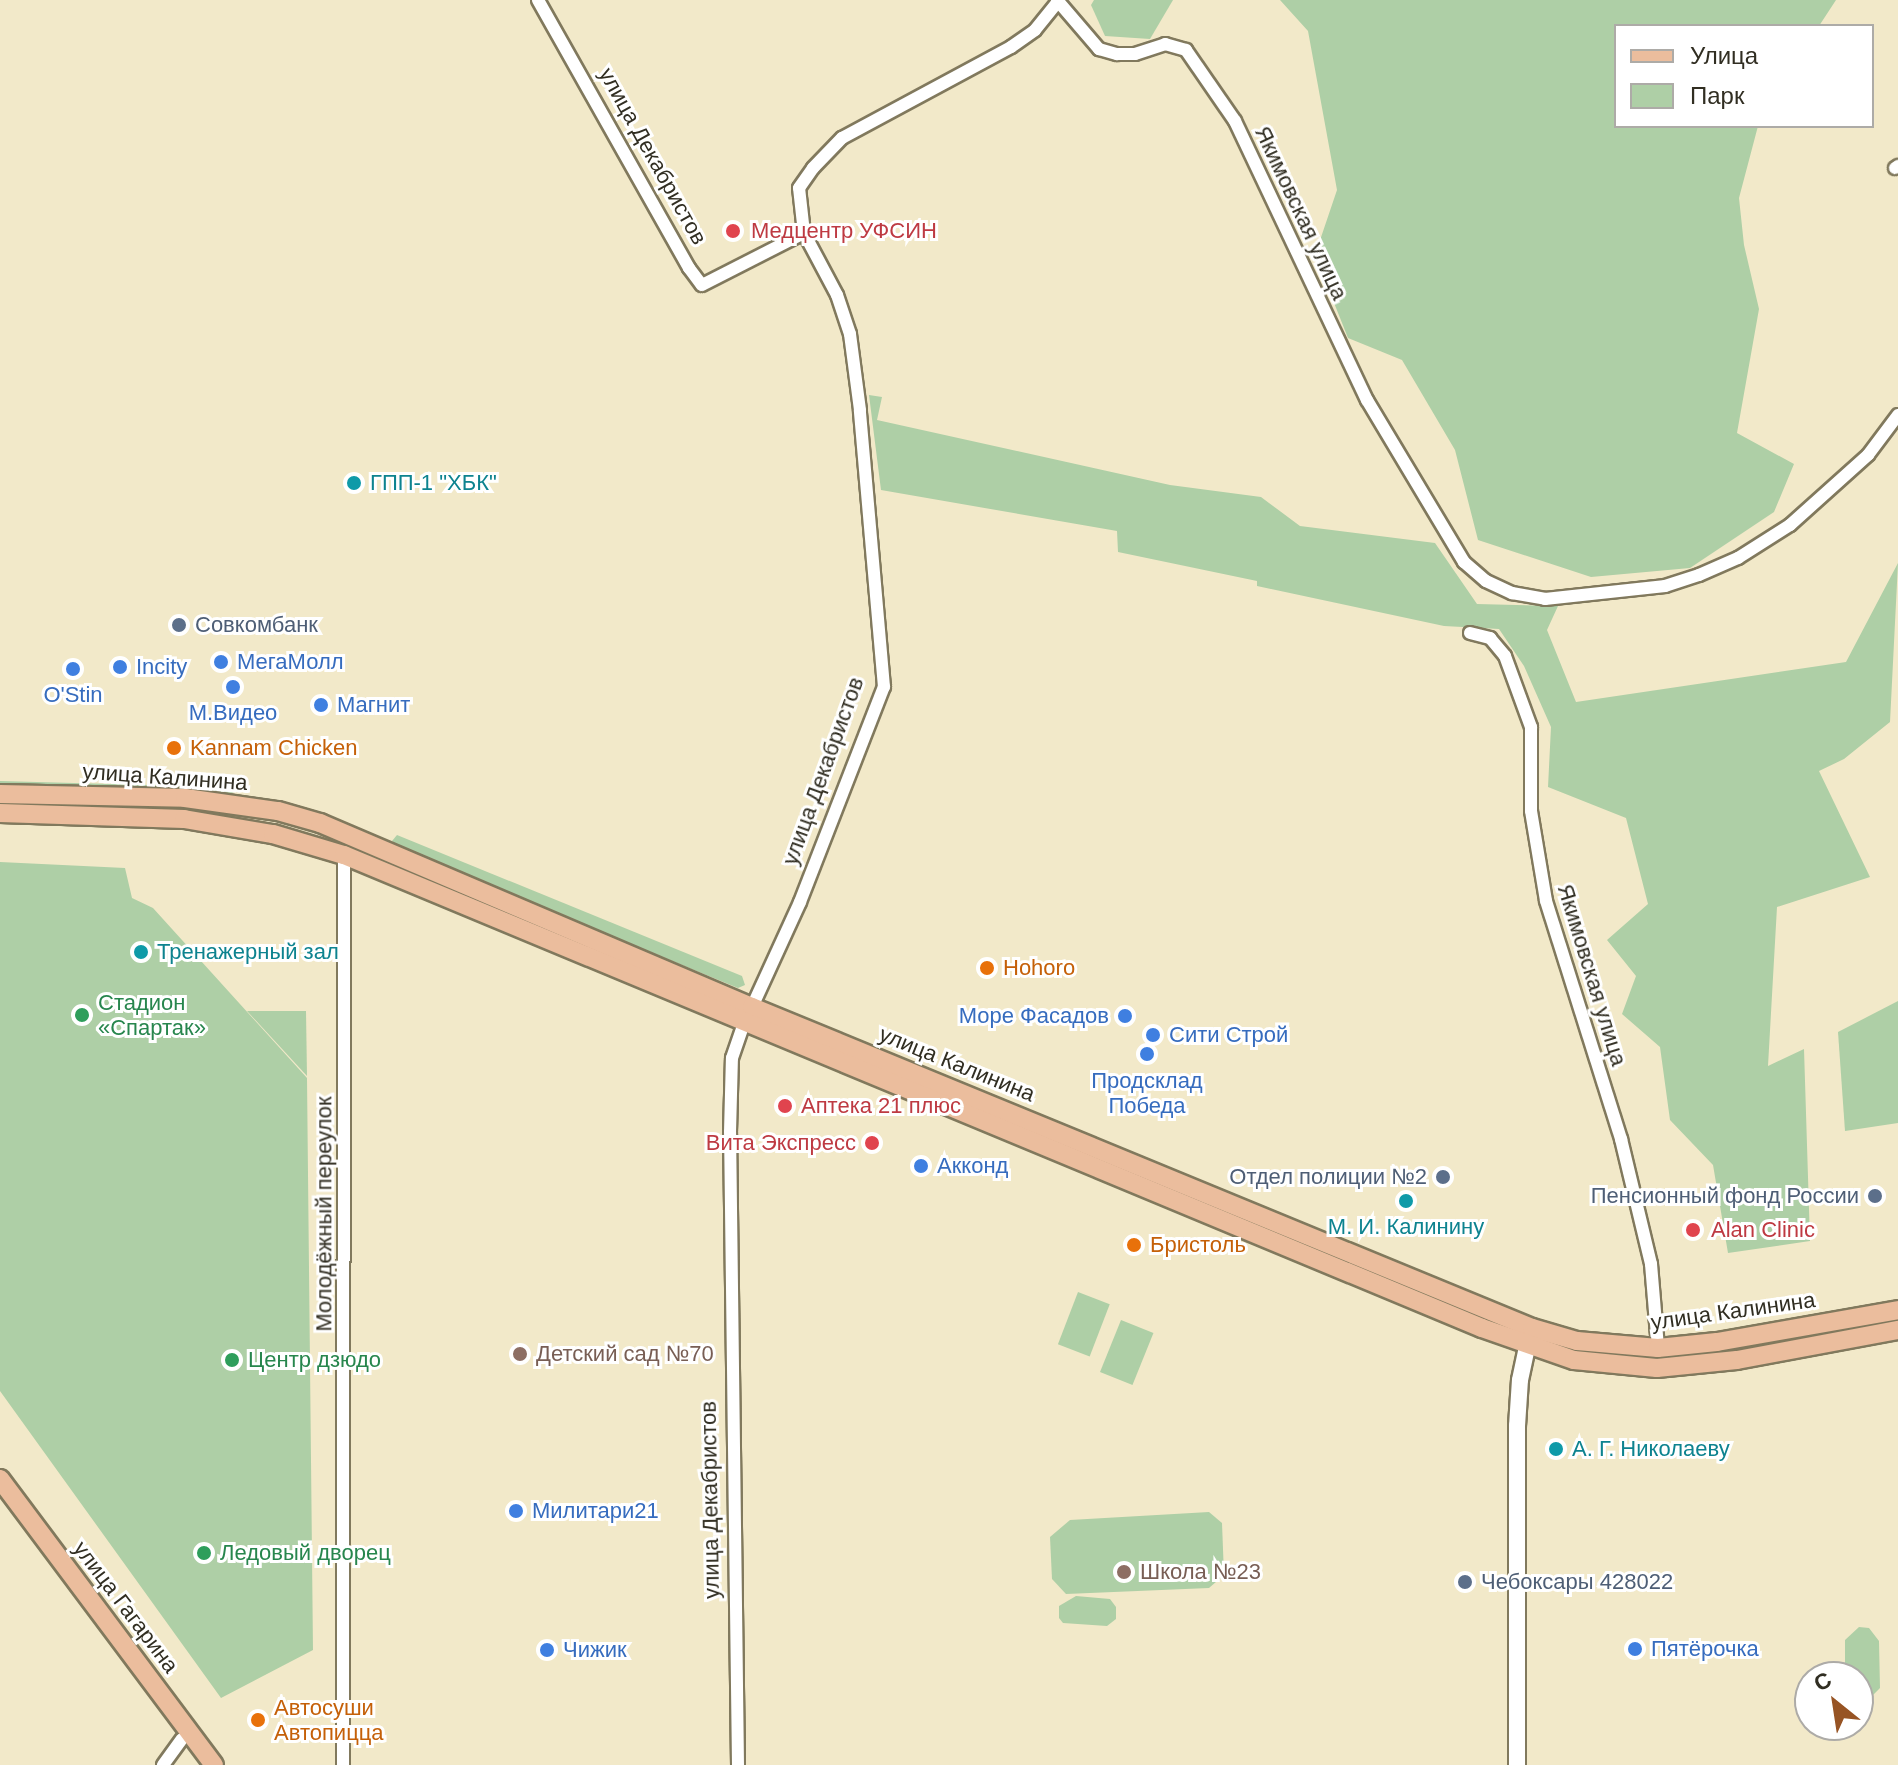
<!DOCTYPE html>
<meta charset="utf-8">
<style>
body{margin:0}
#map{position:relative;width:1898px;height:1765px;overflow:hidden;background:#f2e9c9;font-family:Helvetica,sans-serif}
div>[style]{position:absolute}
.green>*{inset:0;background:#aecfa6;transform-origin:0 0}
.roads{filter:drop-shadow(2px 0 #81795d) drop-shadow(-2px 0 #81795d) drop-shadow(0 2px #81795d) drop-shadow(0 -2px #81795d)}
.street>*{height:12px;margin:-6px;padding:0 6px;transform-origin:6px;border-radius:6px;background:#fff}
.secondary>*{height:16px;margin:-8px;padding:0 8px;transform-origin:8px;border-radius:8px;background:#fff}
.primary>*{height:18px;margin:-9px;padding:0 9px;transform-origin:9px;border-radius:9px;background:#ebbd9d}
.dots>*{width:22px;height:22px;translate:-50% -50%;box-sizing:border-box;border:4px solid #fff;border-radius:50%}
span{translate:-50% -50%;white-space:nowrap;text-align:center;line-height:1.15;-webkit-text-stroke:6px #fff;paint-order:stroke}
.street-label{font-size:22px;color:#312e22}
.health-label{font-size:22px;color:#be3a42}
.left{translate:0 -50%;text-align:left}
.right{translate:-100% -50%;text-align:right}
.culture-label{font-size:22px;color:#0d838f}
.service-label{font-size:22px;color:#4e5e75}
.shop-label{font-size:22px;color:#366cbe}
.food-label{font-size:22px;color:#c56008}
.leisure-label{font-size:22px;color:#27864d}
.education-label{font-size:22px;color:#785e54}
.legend{position:absolute;left:1614px;top:24px;width:260px;height:104px;box-sizing:border-box;background:#fff;border:2px solid #adaba7;margin:0;padding:10px 14px;list-style:none;font-size:24px;color:#312e22}
.legend li{display:flex;align-items:center;gap:16px;height:40px}
.legend b{width:40px;border:2px solid #adaba7}
.north{position:absolute;left:1794px;top:1661px;width:80px;height:80px;box-sizing:border-box;background:#fff;border:2px solid #adaba7;border-radius:50%;rotate:330deg;font-size:22px;font-weight:700;line-height:32px;text-align:center;color:#312e22}
.north::after{content:'';display:block;margin:auto;width:28px;height:36px;background:#975424;clip-path:polygon(50% 0,100% 100%,50% 72%,0 100%)}
</style>
<div id="map">
<div class="green">
<i style="clip-path:polygon(1094px 0,1173px 0,1150px 39px,1105px 36px,1091px 5px)"></i>
<i style="clip-path:polygon(1280px 0,1836px 0,1819px 26px,1616px 26px,1616px 126px,1758px 126px,1739px 198px,1744px 245px,1759px 309px,1737px 433px,1794px 464px,1774px 512px,1690px 568px,1591px 577px,1478px 540px,1455px 450px,1402px 360px,1348px 338px,1315px 255px,1337px 190px,1308px 31px)"></i>
<i style="clip-path:polygon(869px 395px,882px 397px,877px 420px,1170px 485px,1261px 497px,1300px 526px,1435px 543px,1477px 604px,1558px 606px,1547px 630px,1576px 702px,1846px 662px,1898px 563px,1890px 722px,1844px 759px,1819px 771px,1870px 877px,1777px 907px,1768px 1066px,1804px 1049px,1810px 1241px,1728px 1253px,1713px 1165px,1670px 1120px,1660px 1047px,1622px 1014px,1636px 976px,1607px 940px,1648px 904px,1626px 818px,1548px 787px,1551px 727px,1524px 666px,1499px 629px,1444px 626px,1257px 586px,1257px 581px,1118px 552px,1117px 531px,881px 490px)"></i>
<i style="clip-path:polygon(0 781px,221px 787px,234px 793px,0 789px)"></i>
<i style="clip-path:polygon(397px 835px,742px 976px,745px 985px,738px 988px,399px 849px,392px 841px)"></i>
<i style="clip-path:polygon(0 862px,125px 868px,132px 898px,153px 908px,307px 1078px,313px 1650px,221px 1698px,0 1391px)"></i>
<i style="clip-path:polygon(1898px 1001px,1898px 1123px,1845px 1131px,1838px 1032px)"></i>
<i style="clip-path:polygon(247px 1011px,306px 1011px,307px 1076px)"></i>
<i style="left:1078px;top:1292px;width:34px;height:56px;rotate:21deg"></i>
<i style="left:1121px;top:1320px;width:35px;height:56px;rotate:22deg"></i>
<i style="clip-path:polygon(1209px 1512px,1222px 1523px,1224px 1575px,1209px 1588px,1066px 1594px,1052px 1579px,1050px 1537px,1070px 1520px)"></i>
<i style="clip-path:polygon(1076px 1596px,1110px 1599px,1116px 1607px,1116px 1619px,1107px 1626px,1063px 1623px,1059px 1618px,1059px 1606px)"></i>
<i style="clip-path:polygon(1859px 1627px,1869px 1628px,1879px 1641px,1880px 1688px,1868px 1700px,1858px 1700px,1858px 1677px,1845px 1677px,1845px 1640px)"></i>
</div>
<div class="roads">
<div class="street">
<i style="left:538px;top:0;width:308px;rotate:60.6deg"></i>
<i style="left:689px;top:268px;width:21px;rotate:53deg"></i>
<i style="left:702px;top:285px;width:114px;rotate:-27deg"></i>
<i style="left:1057px;top:0;width:65px;rotate:49.4deg"></i>
<i style="left:1099px;top:49px;width:19px;rotate:16deg"></i>
<i style="left:1117px;top:54px;width:18px"></i>
<i style="left:1135px;top:54px;width:32px;rotate:-18deg"></i>
<i style="left:1165px;top:44px;width:22px;rotate:16deg"></i>
<i style="left:1186px;top:50px;width:86px;rotate:55.4deg"></i>
<i style="left:1235px;top:121px;width:309px;rotate:64.7deg"></i>
<i style="left:1367px;top:400px;width:189px;rotate:59.1deg"></i>
<i style="left:1464px;top:562px;width:29px;rotate:41deg"></i>
<i style="left:1486px;top:581px;width:29px;rotate:25deg"></i>
<i style="left:1512px;top:593px;width:34px;rotate:10deg"></i>
<i style="left:1545px;top:599px;width:121px;rotate:-6.2deg"></i>
<i style="left:1665px;top:586px;width:36px;rotate:-18deg"></i>
<i style="left:1699px;top:575px;width:43px;rotate:-23.6deg"></i>
<i style="left:1738px;top:558px;width:62px;rotate:-32.4deg"></i>
<i style="left:1790px;top:525px;width:105px;rotate:-41.9deg"></i>
<i style="left:1868px;top:455px;width:50px;rotate:-53.1deg"></i>
<i style="left:1895px;top:168px;width:4px;rotate:-34deg"></i>
<i style="left:1470px;top:633px;width:21px;rotate:14deg"></i>
<i style="left:1490px;top:638px;width:23px;rotate:50deg"></i>
<i style="left:1505px;top:656px;width:76px;rotate:69.9deg"></i>
<i style="left:1531px;top:727px;width:84px;rotate:90deg"></i>
<i style="left:1531px;top:811px;width:91px;rotate:80.5deg"></i>
<i style="left:1546px;top:901px;width:250px;rotate:72.5deg"></i>
<i style="left:1621px;top:1139px;width:129px;rotate:76.5deg"></i>
<i style="left:1651px;top:1264px;width:84px;rotate:85.2deg"></i>
<i style="left:752px;top:1007px;width:115px;rotate:-65.4deg"></i>
<i style="left:800px;top:902px;width:231px;rotate:-68.7deg"></i>
<i style="left:884px;top:687px;width:278px;rotate:-95deg"></i>
<i style="left:860px;top:410px;width:77px;rotate:-97.5deg"></i>
<i style="left:850px;top:334px;width:41px;rotate:-108.4deg"></i>
<i style="left:837px;top:295px;width:70px;rotate:-118deg"></i>
<i style="left:804px;top:233px;width:45px;rotate:-96.3deg"></i>
<i style="left:799px;top:188px;width:24px;rotate:-55deg"></i>
<i style="left:813px;top:168px;width:42px;rotate:-46deg"></i>
<i style="left:842px;top:138px;width:192px;rotate:-28.3deg"></i>
<i style="left:1011px;top:47px;width:29px;rotate:-35deg"></i>
<i style="left:1035px;top:30px;width:35px;rotate:-51deg"></i>
<i style="left:163px;top:1765px;width:32px;rotate:-54deg"></i>
<i style="left:343px;top:1765px;width:910px;rotate:-89.94deg"></i>
<i style="left:738px;top:1765px;width:633px;rotate:-90.72deg"></i>
<i style="left:730px;top:1132px;width:74px;rotate:-88.5deg"></i>
<i style="left:732px;top:1058px;width:37px;rotate:-71deg"></i>
</div>
<div class="secondary">
<i style="left:1517px;top:1765px;width:339px;rotate:-90deg"></i>
<i style="left:1517px;top:1426px;width:46px;rotate:-86.3deg"></i>
<i style="left:1520px;top:1380px;width:35px;rotate:-78deg"></i>
</div>
<div class="primary">
<i style="left:0;top:794px;width:185px;rotate:1.2deg"></i>
<i style="left:185px;top:798px;width:94px;rotate:8deg"></i>
<i style="left:278px;top:811px;width:44px;rotate:15.9deg"></i>
<i style="left:320px;top:823px;width:470px;rotate:23.1deg"></i>
<i style="left:752px;top:1007px;width:843px;rotate:22.37deg"></i>
<i style="left:1532px;top:1328px;width:47px;rotate:16.1deg"></i>
<i style="left:1577px;top:1341px;width:81px;rotate:4.9deg"></i>
<i style="left:1658px;top:1348px;width:59px;rotate:-5.8deg"></i>
<i style="left:1717px;top:1342px;width:184px;rotate:-10deg"></i>
<i style="left:0;top:813px;width:184px;rotate:1.9deg"></i>
<i style="left:184px;top:819px;width:90px;rotate:9.6deg"></i>
<i style="left:273px;top:834px;width:74px;rotate:16.5deg"></i>
<i style="left:344px;top:855px;width:1232px;rotate:22.57deg"></i>
<i style="left:1482px;top:1328px;width:97px;rotate:19.2deg"></i>
<i style="left:1574px;top:1360px;width:83px;rotate:5.5deg"></i>
<i style="left:1657px;top:1368px;width:80px;rotate:-5.7deg"></i>
<i style="left:1737px;top:1360px;width:164px;rotate:-10.6deg"></i>
<i style="left:0;top:1479px;width:357px;rotate:53.2deg"></i>
</div>
</div>
<div class="dots">
<i style="left:733px;top:231px;background:#e0444e"></i>
<i style="left:354px;top:483px;background:#0f9aa8"></i>
<i style="left:179px;top:625px;background:#5c6f8a"></i>
<i style="left:221px;top:662px;background:#3f7fe0"></i>
<i style="left:120px;top:667px;background:#3f7fe0"></i>
<i style="left:73px;top:669px;background:#3f7fe0"></i>
<i style="left:233px;top:687px;background:#3f7fe0"></i>
<i style="left:321px;top:705px;background:#3f7fe0"></i>
<i style="left:174px;top:748px;background:#e8710a"></i>
<i style="left:141px;top:952px;background:#0f9aa8"></i>
<i style="left:987px;top:968px;background:#e8710a"></i>
<i style="left:82px;top:1015px;background:#2e9e5b"></i>
<i style="left:1125px;top:1016px;background:#3f7fe0"></i>
<i style="left:1153px;top:1035px;background:#3f7fe0"></i>
<i style="left:1147px;top:1054px;background:#3f7fe0"></i>
<i style="left:785px;top:1106px;background:#e0444e"></i>
<i style="left:872px;top:1143px;background:#e0444e"></i>
<i style="left:921px;top:1166px;background:#3f7fe0"></i>
<i style="left:1443px;top:1177px;background:#5c6f8a"></i>
<i style="left:1875px;top:1196px;background:#5c6f8a"></i>
<i style="left:1406px;top:1201px;background:#0f9aa8"></i>
<i style="left:1693px;top:1230px;background:#e0444e"></i>
<i style="left:1134px;top:1245px;background:#e8710a"></i>
<i style="left:520px;top:1354px;background:#8d6e63"></i>
<i style="left:232px;top:1360px;background:#2e9e5b"></i>
<i style="left:1556px;top:1449px;background:#0f9aa8"></i>
<i style="left:516px;top:1511px;background:#3f7fe0"></i>
<i style="left:204px;top:1553px;background:#2e9e5b"></i>
<i style="left:1124px;top:1572px;background:#8d6e63"></i>
<i style="left:1465px;top:1582px;background:#5c6f8a"></i>
<i style="left:1635px;top:1649px;background:#3f7fe0"></i>
<i style="left:547px;top:1650px;background:#3f7fe0"></i>
<i style="left:258px;top:1720px;background:#e8710a"></i>
</div>
<div class="street-label">
<span style="left:653px;top:156px;rotate:61deg">улица Декабристов</span>
<span style="left:1301px;top:213px;rotate:65deg">Якимовская улица</span>
<span style="left:823px;top:771px;rotate:-70deg">улица Декабристов</span>
<span style="left:165px;top:777px;rotate:4deg">улица Калинина</span>
<span style="left:1592px;top:975px;rotate:73deg">Якимовская улица</span>
<span style="left:957px;top:1064px;rotate:22deg">улица Калинина</span>
<span style="left:324px;top:1214px;rotate:-90deg">Молодёжный переулок</span>
<span style="left:1733px;top:1311px;rotate:-8deg">улица Калинина</span>
<span style="left:710px;top:1500px;rotate:-91deg">улица Декабристов</span>
<span style="left:126px;top:1607px;rotate:53deg">улица Гагарина</span>
</div>
<div class="health-label">
<span class="left" style="left:751px;top:231px">Медцентр УФСИН</span>
<span class="left" style="left:801px;top:1106px">Аптека 21 плюс</span>
<span class="right" style="left:856px;top:1143px">Вита Экспресс</span>
<span class="left" style="left:1711px;top:1230px">Alan Clinic</span>
</div>
<div class="culture-label">
<span class="left" style="left:370px;top:483px">ГПП-1 "ХБК"</span>
<span class="left" style="left:157px;top:952px">Тренажерный зал</span>
<span style="left:1406px;top:1227px">М. И. Калинину</span>
<span class="left" style="left:1572px;top:1449px">А. Г. Николаеву</span>
</div>
<div class="service-label">
<span class="left" style="left:195px;top:625px">Совкомбанк</span>
<span class="right" style="left:1427px;top:1177px">Отдел полиции №2</span>
<span class="right" style="left:1859px;top:1196px">Пенсионный фонд России</span>
<span class="left" style="left:1481px;top:1582px">Чебоксары 428022</span>
</div>
<div class="shop-label">
<span class="left" style="left:237px;top:662px">МегаМолл</span>
<span class="left" style="left:136px;top:667px">Incity</span>
<span style="left:73px;top:695px">O'Stin</span>
<span class="left" style="left:337px;top:705px">Магнит</span>
<span style="left:233px;top:713px">М.Видео</span>
<span class="right" style="left:1109px;top:1016px">Море Фасадов</span>
<span class="left" style="left:1169px;top:1035px">Сити Строй</span>
<span style="left:1147px;top:1093px">Продсклад<br>Победа</span>
<span class="left" style="left:937px;top:1166px">Акконд</span>
<span class="left" style="left:532px;top:1511px">Милитари21</span>
<span class="left" style="left:1651px;top:1649px">Пятёрочка</span>
<span class="left" style="left:563px;top:1650px">Чижик</span>
</div>
<div class="food-label">
<span class="left" style="left:190px;top:748px">Kannam Chicken</span>
<span class="left" style="left:1003px;top:968px">Hohoro</span>
<span class="left" style="left:1150px;top:1245px">Бристоль</span>
<span class="left" style="left:274px;top:1720px">Автосуши<br>Автопицца</span>
</div>
<div class="leisure-label">
<span class="left" style="left:98px;top:1015px">Стадион<br>«Спартак»</span>
<span class="left" style="left:248px;top:1360px">Центр дзюдо</span>
<span class="left" style="left:220px;top:1553px">Ледовый дворец</span>
</div>
<div class="education-label">
<span class="left" style="left:536px;top:1354px">Детский сад №70</span>
<span class="left" style="left:1140px;top:1572px">Школа №23</span>
</div>
<ul class="legend">
<li><b style="height:10px;background:#ebbd9d"></b>Улица</li>
<li><b style="height:22px;background:#aecfa6"></b>Парк</li>
</ul>
<div class="north">С</div>
</div>
